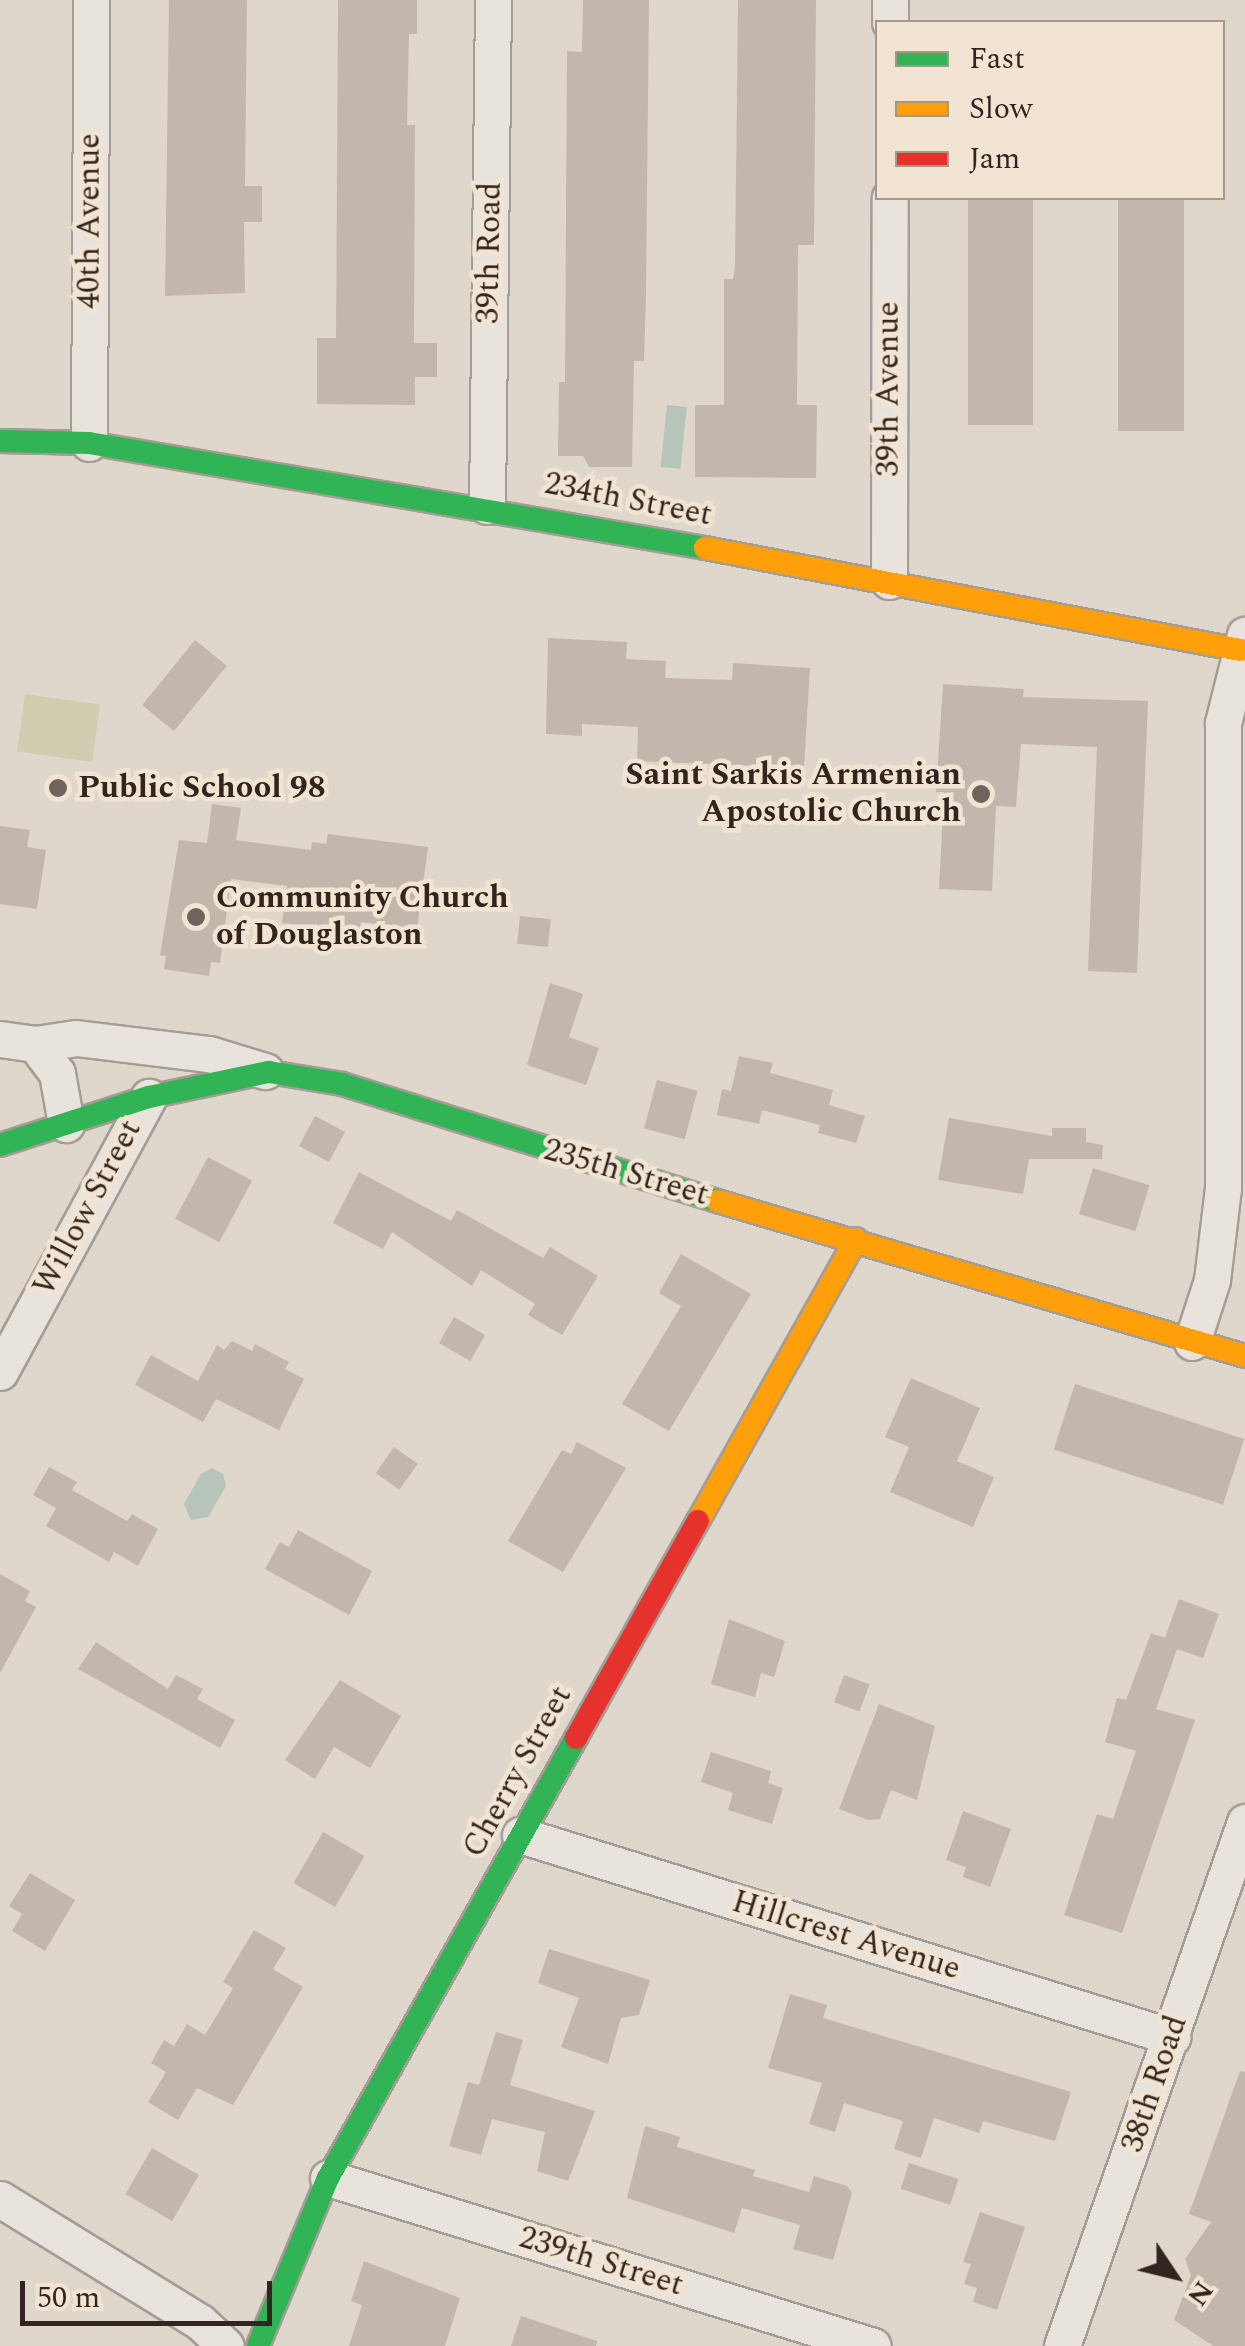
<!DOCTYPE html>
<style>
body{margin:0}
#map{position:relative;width:1245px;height:2346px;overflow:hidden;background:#e0d7cc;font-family:Spectral,serif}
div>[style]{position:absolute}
.green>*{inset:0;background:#d1cdb0;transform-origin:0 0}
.water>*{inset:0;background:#b7c4ba;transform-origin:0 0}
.building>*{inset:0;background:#c3b6ad;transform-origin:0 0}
.roads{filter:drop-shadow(2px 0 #a59d95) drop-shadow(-2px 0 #a59d95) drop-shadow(0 2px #a59d95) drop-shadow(0 -2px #a59d95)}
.street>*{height:35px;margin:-17.5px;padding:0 17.5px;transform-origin:17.5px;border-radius:17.5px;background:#e8e4dd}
.fast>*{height:22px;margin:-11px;padding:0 11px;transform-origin:11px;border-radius:11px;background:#30b455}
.slow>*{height:22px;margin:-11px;padding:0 11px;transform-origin:11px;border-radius:11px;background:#ff9f0a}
.jam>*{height:22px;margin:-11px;padding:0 11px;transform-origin:11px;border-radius:11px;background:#e5322d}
.dots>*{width:28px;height:28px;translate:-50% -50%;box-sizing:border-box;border:5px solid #f1e4d2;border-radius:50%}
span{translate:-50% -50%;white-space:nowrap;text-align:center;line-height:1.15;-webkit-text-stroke:9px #f1e4d2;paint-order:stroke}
.street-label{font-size:32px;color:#32251f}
.poi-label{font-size:32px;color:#32251f;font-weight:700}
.right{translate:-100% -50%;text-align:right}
.left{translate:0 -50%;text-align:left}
.legend{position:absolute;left:875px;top:20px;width:350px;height:180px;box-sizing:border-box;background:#f1e4d2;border:2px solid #a5988a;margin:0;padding:12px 18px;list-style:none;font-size:30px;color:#32251f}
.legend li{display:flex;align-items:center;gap:20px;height:50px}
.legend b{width:50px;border:2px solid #a5988a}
.north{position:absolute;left:1125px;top:2226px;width:100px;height:100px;-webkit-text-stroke:8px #f1e4d2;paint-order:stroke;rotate:125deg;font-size:28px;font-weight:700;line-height:40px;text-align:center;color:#32251f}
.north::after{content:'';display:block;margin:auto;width:35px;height:45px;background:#32251f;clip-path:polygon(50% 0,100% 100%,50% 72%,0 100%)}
.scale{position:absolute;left:20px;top:2281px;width:252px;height:45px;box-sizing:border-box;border:5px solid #32251f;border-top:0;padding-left:12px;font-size:30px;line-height:35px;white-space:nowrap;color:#32251f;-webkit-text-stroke:8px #f1e4d2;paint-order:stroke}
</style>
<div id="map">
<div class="green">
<i style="left:25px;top:694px;width:76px;height:58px;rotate:8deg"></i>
</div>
<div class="water">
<i style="left:667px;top:405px;width:20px;height:62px;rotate:6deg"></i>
<i style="clip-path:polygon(212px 1468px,223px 1474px,226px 1486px,208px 1517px,191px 1520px,184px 1504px,201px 1474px)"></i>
</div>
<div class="building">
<i style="clip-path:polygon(169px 0,247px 0,245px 186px,262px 186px,262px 222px,244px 222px,245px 293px,165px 296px)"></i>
<i style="clip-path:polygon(338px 0,417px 0,417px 34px,409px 34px,407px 125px,415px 125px,414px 343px,437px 343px,437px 377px,415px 377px,415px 405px,317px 404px,317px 338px,336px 338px)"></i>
<i style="clip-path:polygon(583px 0,649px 0,646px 295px,644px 361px,634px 361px,632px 467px,589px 467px,583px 456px,558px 456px,559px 382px,565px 382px,567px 51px,582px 52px)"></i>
<i style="clip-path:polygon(738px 0,816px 0,814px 245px,798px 245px,797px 405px,817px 405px,816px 478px,695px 477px,695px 405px,724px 405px,724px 279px,733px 279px,735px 267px)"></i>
<i style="left:968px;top:198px;width:65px;height:227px"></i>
<i style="left:1118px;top:198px;width:66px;height:233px"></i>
<i style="clip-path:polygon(548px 638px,627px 642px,626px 659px,666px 661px,665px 678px,732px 680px,733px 663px,810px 668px,804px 768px,637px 761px,638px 727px,582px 724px,582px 736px,546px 734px)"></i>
<i style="left:195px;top:640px;width:41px;height:84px;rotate:39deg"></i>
<i style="clip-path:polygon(943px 684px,1024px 689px,1023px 697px,1148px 701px,1137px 973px,1088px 971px,1097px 747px,1021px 744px,1016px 807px,996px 806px,992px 891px,939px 889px,944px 792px,936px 792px)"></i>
<i style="clip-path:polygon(212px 804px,241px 808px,236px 840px,311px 850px,312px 842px,326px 844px,328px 834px,428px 847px,417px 929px,361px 922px,359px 933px,282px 923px,287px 886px,231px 879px,220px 963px,211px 962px,209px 976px,164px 969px,166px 956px,160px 955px,179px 840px,207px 843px)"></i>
<i style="clip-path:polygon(0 826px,30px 830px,27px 847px,46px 850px,37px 909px,0 904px)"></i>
<i style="left:520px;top:916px;width:31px;height:28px;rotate:6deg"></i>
<i style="clip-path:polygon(550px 983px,583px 994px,569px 1037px,599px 1048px,586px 1085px,527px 1065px)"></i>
<i style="clip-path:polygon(739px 1056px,773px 1063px,770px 1073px,833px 1090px,829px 1105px,865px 1116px,856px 1143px,818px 1133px,820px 1125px,762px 1110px,759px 1124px,717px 1115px,722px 1089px,731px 1091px)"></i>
<i style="left:657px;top:1080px;width:42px;height:50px;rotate:15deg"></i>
<i style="left:315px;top:1116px;width:34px;height:34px;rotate:28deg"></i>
<i style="clip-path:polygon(949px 1118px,1052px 1136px,1052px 1128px,1086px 1128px,1086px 1142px,1103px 1145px,1102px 1159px,1029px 1159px,1023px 1194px,938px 1180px)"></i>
<i style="left:208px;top:1157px;width:50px;height:70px;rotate:28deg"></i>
<i style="left:1093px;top:1168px;width:59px;height:48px;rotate:17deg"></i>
<i style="clip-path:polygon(359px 1172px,451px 1221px,457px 1210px,543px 1258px,550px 1247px,598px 1276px,562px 1335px,528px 1315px,535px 1304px,481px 1270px,472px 1286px,392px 1232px,383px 1249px,333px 1223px)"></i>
<i style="clip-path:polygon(681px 1254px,751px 1294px,669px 1431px,622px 1404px,681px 1306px,659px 1293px)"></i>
<i style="left:454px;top:1317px;width:36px;height:30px;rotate:30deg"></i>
<i style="clip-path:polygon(232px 1341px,252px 1351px,255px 1344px,289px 1362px,285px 1369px,304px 1379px,279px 1430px,216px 1399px,203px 1422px,135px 1385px,151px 1355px,198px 1381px,217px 1345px,224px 1350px)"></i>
<i style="clip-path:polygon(911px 1378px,980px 1408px,957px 1461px,994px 1477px,973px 1527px,890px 1492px,909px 1447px,885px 1437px)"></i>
<i style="left:1075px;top:1384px;width:178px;height:69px;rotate:18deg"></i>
<i style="clip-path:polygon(577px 1442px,626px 1468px,563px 1572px,508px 1541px,562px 1450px,571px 1454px)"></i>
<i style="left:394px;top:1447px;width:29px;height:32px;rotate:35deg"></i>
<i style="clip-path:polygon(49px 1467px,77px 1482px,72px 1490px,127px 1521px,132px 1514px,158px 1529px,138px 1566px,114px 1552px,109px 1562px,46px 1526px,56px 1508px,33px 1495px)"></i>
<i style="clip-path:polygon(298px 1530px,372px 1571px,349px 1615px,265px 1569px,280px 1542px,289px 1547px)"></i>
<i style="clip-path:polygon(0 1574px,30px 1591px,25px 1601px,36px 1607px,0 1673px)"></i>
<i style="clip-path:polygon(1179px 1599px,1219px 1614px,1203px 1658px,1177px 1649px,1156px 1709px,1195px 1720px,1122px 1933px,1064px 1915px,1097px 1814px,1113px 1819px,1136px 1751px,1105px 1742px,1117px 1698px,1126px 1700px,1151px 1633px,1165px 1638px)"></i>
<i style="clip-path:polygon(729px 1619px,785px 1641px,774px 1677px,761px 1673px,755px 1697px,711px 1684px)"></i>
<i style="clip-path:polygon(96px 1642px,168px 1689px,176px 1675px,203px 1689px,197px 1699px,235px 1720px,220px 1748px,78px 1669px)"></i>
<i style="left:844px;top:1675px;width:27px;height:29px;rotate:20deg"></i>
<i style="clip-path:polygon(340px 1680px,401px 1716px,370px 1768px,334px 1747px,315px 1779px,285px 1760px)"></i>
<i style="clip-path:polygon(879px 1704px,935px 1726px,917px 1800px,891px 1790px,880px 1819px,868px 1820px,839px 1809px)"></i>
<i style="clip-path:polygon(711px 1752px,771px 1771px,768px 1783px,783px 1788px,772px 1824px,728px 1810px,733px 1793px,701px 1782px)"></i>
<i style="clip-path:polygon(963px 1811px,1011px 1829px,990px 1887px,963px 1877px,966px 1867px,946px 1860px)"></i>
<i style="left:323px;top:1832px;width:48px;height:59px;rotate:30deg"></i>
<i style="clip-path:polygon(30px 1873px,75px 1900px,45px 1951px,12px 1931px,22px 1914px,9px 1906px)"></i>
<i style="clip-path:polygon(254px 1930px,286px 1948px,273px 1969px,303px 1987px,233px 2105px,197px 2088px,178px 2120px,148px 2102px,166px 2072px,151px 2063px,164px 2040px,174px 2046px,187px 2024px,205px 2035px,233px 1988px,223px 1982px)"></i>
<i style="clip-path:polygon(549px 1949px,650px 1980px,639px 2015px,621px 2018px,608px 2064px,561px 2047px,579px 1998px,538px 1983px)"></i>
<i style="clip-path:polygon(790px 1994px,827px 2005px,823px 2018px,1071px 2092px,1055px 2141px,983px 2121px,979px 2133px,934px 2118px,921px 2158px,894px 2149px,903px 2121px,844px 2103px,835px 2132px,809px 2124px,822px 2083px,768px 2068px)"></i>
<i style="clip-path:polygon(496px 2032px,523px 2040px,510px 2085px,595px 2111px,568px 2181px,537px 2171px,545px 2132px,492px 2119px,481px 2155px,449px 2146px,468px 2082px,479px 2085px)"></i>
<i style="clip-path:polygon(1240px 2071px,1245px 2072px,1245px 2346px,1213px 2346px,1174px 2320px,1191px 2275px,1185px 2259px,1211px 2222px,1189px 2214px)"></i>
<i style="clip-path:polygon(645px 2126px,680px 2137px,677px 2147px,755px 2170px,753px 2176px,809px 2192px,814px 2176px,847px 2186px,852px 2193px,833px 2260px,793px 2249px,800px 2225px,742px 2208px,734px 2233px,627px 2198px)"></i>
<i style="left:152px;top:2148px;width:54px;height:53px;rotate:30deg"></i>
<i style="left:909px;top:2163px;width:52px;height:27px;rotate:18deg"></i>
<i style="clip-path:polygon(980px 2212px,1025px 2227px,997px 2310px,973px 2302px,977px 2288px,964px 2284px,971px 2264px,963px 2262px)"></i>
<i style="clip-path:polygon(364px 2261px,460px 2298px,445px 2346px,349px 2346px,362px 2305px,351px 2301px)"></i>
<i style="clip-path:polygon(521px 2316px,597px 2341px,596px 2346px,511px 2346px)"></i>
</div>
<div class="roads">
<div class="street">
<i style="left:890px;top:22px;width:22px;rotate:-90deg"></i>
<i style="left:89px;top:443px;width:443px;rotate:-89.7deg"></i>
<i style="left:487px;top:506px;width:506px;rotate:-89.32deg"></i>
<i style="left:889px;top:581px;width:383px;rotate:-89.9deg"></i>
<i style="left:0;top:1039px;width:35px;rotate:8deg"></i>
<i style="left:35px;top:1044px;width:41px;rotate:-8.3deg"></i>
<i style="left:76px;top:1038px;width:134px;rotate:6.9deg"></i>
<i style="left:209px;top:1054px;width:59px;rotate:16.9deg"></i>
<i style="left:35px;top:1044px;width:36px;rotate:53deg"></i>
<i style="left:57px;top:1073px;width:52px;rotate:80deg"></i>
<i style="left:1192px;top:1342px;width:65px;rotate:-72.1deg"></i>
<i style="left:1212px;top:1280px;width:93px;rotate:-83.2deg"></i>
<i style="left:1223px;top:1188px;width:465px;rotate:-90deg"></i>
<i style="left:1223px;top:723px;width:91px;rotate:-76deg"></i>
<i style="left:0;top:1372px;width:313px;rotate:-61.6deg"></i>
<i style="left:520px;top:1835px;width:683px;rotate:17.21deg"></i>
<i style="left:328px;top:2178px;width:570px;rotate:17.13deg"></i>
<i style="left:0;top:2199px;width:235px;rotate:31.6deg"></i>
<i style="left:200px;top:2322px;width:35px;rotate:43deg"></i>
<i style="left:1062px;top:2346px;width:555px;rotate:-70.75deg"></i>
</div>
<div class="fast">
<i style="left:0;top:441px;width:89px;rotate:1.3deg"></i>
<i style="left:89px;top:443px;width:625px;rotate:9.67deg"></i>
<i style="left:0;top:1145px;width:157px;rotate:-17.9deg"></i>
<i style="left:149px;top:1097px;width:123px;rotate:-11.8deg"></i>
<i style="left:269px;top:1072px;width:74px;rotate:9.3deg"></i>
<i style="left:342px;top:1084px;width:393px;rotate:17.3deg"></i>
<i style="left:258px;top:2346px;width:182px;rotate:-67.4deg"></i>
<i style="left:328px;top:2178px;width:505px;rotate:-60.59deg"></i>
</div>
<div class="slow">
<i style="left:705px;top:548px;width:545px;rotate:10.79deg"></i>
<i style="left:717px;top:1201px;width:550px;rotate:16.36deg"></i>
<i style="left:698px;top:1521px;width:323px;rotate:-60.7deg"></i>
</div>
<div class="jam">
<i style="left:576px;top:1738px;width:249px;rotate:-60.7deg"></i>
</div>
</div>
<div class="dots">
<i style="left:58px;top:788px;background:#6f635c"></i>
<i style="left:981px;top:794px;background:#6f635c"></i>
<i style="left:196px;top:917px;background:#6f635c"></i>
</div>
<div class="street-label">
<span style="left:90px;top:221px;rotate:-90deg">40th Avenue</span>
<span style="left:490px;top:253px;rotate:-89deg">39th Road</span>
<span style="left:889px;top:389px;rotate:-90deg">39th Avenue</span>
<span style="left:628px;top:500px;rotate:11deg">234th Street</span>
<span style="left:626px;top:1173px;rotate:16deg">235th Street</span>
<span style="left:88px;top:1208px;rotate:-62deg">Willow Street</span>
<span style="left:518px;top:1772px;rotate:-61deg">Cherry Street</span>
<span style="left:846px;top:1936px;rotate:17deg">Hillcrest Avenue</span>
<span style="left:1155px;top:2084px;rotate:-71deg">38th Road</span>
<span style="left:601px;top:2262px;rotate:17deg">239th Street</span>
</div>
<div class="poi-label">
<span class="right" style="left:961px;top:794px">Saint Sarkis Armenian<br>Apostolic Church</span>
<span class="left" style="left:78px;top:788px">Public School 98</span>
<span class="left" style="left:216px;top:917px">Community Church<br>of Douglaston</span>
</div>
<ul class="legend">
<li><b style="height:12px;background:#30b455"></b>Fast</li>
<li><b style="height:12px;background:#ff9f0a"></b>Slow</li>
<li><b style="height:12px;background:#e5322d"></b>Jam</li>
</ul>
<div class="north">N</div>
<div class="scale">50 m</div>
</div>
